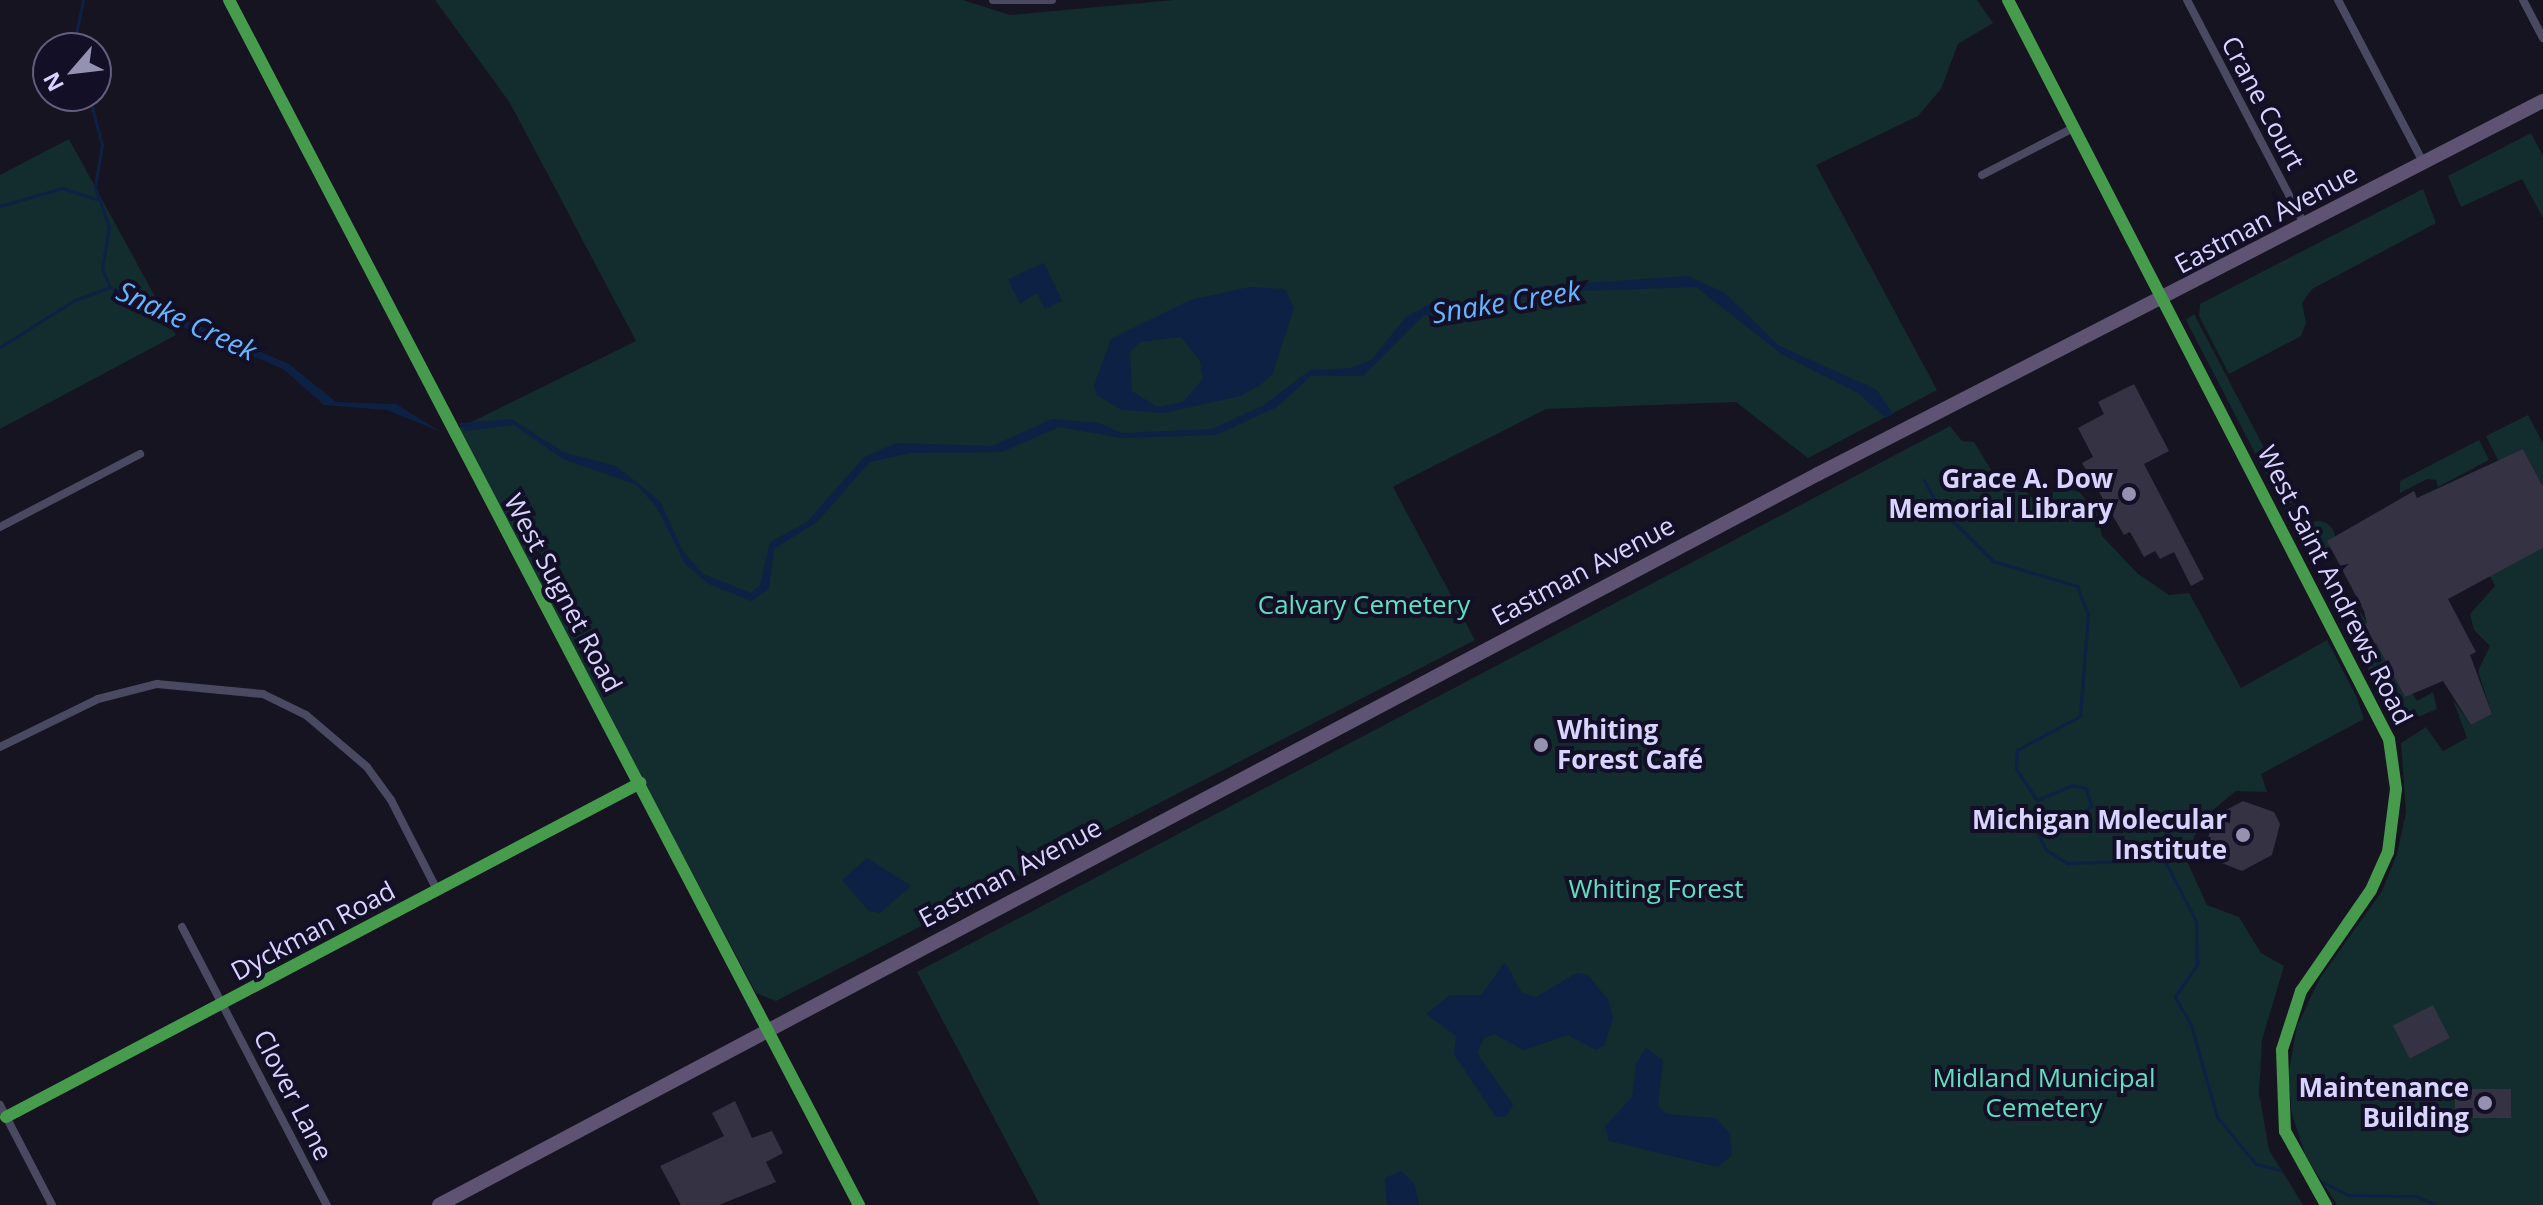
<!DOCTYPE html>
<meta charset="utf-8">
<style>
body{margin:0}
#map{position:relative;width:2543px;height:1205px;overflow:hidden;background:#161421;font-family:"Open Sans",sans-serif}
div>[style]{position:absolute}
.green>*{inset:0;background:#132c2d}
.round{border-radius:50%}
.water>*{inset:0;background:#0d2144}
.stream>*{height:3px;margin:-1.5px;padding:0 1.5px;transform-origin:1.5px;border-radius:1.5px;background:#0d2144}
.building>*{inset:0;background:#343243;transform-origin:0 0}
.street>*{height:8px;margin:-4px;padding:0 4px;transform-origin:4px;border-radius:4px;background:#4a4962}
.primary>*{height:14px;margin:-7px;padding:0 7px;transform-origin:7px;border-radius:7px;background:#5e5373}
.cycleway>*{height:12px;margin:-6px;padding:0 6px;transform-origin:6px;border-radius:6px;background:#469c4c}
.dots>*{width:22px;height:22px;translate:-50% -50%;box-sizing:border-box;border:4px solid #130f26;border-radius:50%}
span{translate:-50% -50%;white-space:nowrap;text-align:center;line-height:1.15;-webkit-text-stroke:8px #130f26;paint-order:stroke}
.street-label{font-size:26px;color:#d9d4ff}
.poi-label{font-size:26px;color:#d9d4ff;font-weight:700}
.right{translate:-100% -50%;text-align:right}
.left{translate:0 -50%;text-align:left}
.park-label{font-size:26px;color:#5fe0c0}
.water-label{font-size:28px;color:#62b6ff;font-style:italic}
.north{position:absolute;left:32px;top:32px;width:80px;height:80px;box-sizing:border-box;background:#130f26;border:2px solid #625e7d;border-radius:50%;rotate:242deg;font-size:22px;font-weight:700;line-height:32px;text-align:center;color:#d9d4ff}
.north::after{content:'';display:block;margin:auto;width:28px;height:36px;background:#9591b1;clip-path:polygon(50% 0,100% 100%,50% 72%,0 100%)}
</style>
<div id="map">
<div class="green">
<i style="clip-path:polygon(435px 0,963px 0,1010px 15px,1174px 0,1977px 0,1993px 23px,1958px 44px,1941px 89px,1918px 116px,1816px 165px,1937px 390px,1808px 458px,1736px 402px,1546px 409px,1402px 482px,1393px 487px,1475px 640px,776px 1001px,756px 993px,457px 429px,636px 341px,510px 103px)"></i>
<i style="clip-path:polygon(2531px 133px,2543px 156px,2543px 218px,2522px 179px,2461px 207px,2448px 176px)"></i>
<i style="clip-path:polygon(69px 139px,176px 335px,0 429px,0 175px)"></i>
<i style="clip-path:polygon(2423px 189px,2436px 223px,2312px 289px,2302px 303px,2306px 323px,2301px 336px,2229px 374px,2199px 316px,2200px 304px)"></i>
<i style="clip-path:polygon(2194px 314px,2295px 507px,2304px 507px,2302px 514px,2286px 513px,2186px 320px)"></i>
<i style="clip-path:polygon(2528px 415px,2543px 443px,2543px 487px,2523px 449px,2499px 462px,2486px 436px)"></i>
<i style="clip-path:polygon(1950px 426px,1962px 441px,1974px 442px,1996px 478px,2014px 479px,2042px 508px,2055px 510px,2050px 496px,2058px 486px,2079px 492px,2097px 510px,2102px 536px,2137px 573px,2169px 595px,2189px 593px,2241px 688px,2327px 640px,2357px 698px,2364px 719px,2261px 774px,2267px 792px,2236px 791px,2203px 818px,2185px 857px,2207px 905px,2239px 917px,2261px 953px,2284px 966px,2262px 1040px,2259px 1093px,2269px 1150px,2303px 1205px,1040px 1205px,917px 972px)"></i>
<i style="clip-path:polygon(2479px 440px,2489px 460px,2438px 487px,2436px 480px,2427px 479px,2400px 493px,2400px 481px)"></i>
<i class="round" style="left:2301px;top:521px;width:34px;height:34px"></i>
<i style="clip-path:polygon(2543px 548px,2543px 1205px,2337px 1205px,2306px 1157px,2292px 1114px,2288px 1076px,2297px 1026px,2320px 978px,2382px 891px,2397px 854px,2406px 812px,2401px 743px,2426px 727px,2443px 751px,2467px 738px,2453px 700px,2471px 725px,2492px 714px,2478px 671px,2490px 646px,2474px 630px,2470px 614px,2495px 586px,2490px 576px)"></i>
<i style="clip-path:polygon(2361px 613px,2367px 623px,2359px 628px,2368px 647px,2376px 643px,2405px 697px,2412px 693px,2417px 701px,2433px 692px,2437px 709px,2396px 726px,2347px 626px)"></i>
</div>
<div class="water">
<i style="clip-path:polygon(1044px 263px,1062px 301px,1045px 309px,1037px 293px,1020px 304px,1008px 279px)"></i>
<i style="clip-path:polygon(1688px 276px,1725px 293px,1778px 345px,1877px 390px,1893px 414px,1886px 418px,1858px 393px,1783px 355px,1696px 287px,1551px 292px,1423px 316px,1363px 376px,1311px 376px,1277px 407px,1216px 435px,1122px 438px,1059px 427px,1002px 452px,910px 453px,870px 462px,817px 522px,774px 549px,769px 589px,751px 601px,709px 584px,685px 564px,657px 508px,637px 485px,563px 459px,514px 425px,466px 431px,458px 423px,512px 419px,563px 452px,616px 466px,660px 501px,683px 551px,703px 574px,751px 593px,760px 585px,770px 542px,807px 522px,864px 457px,896px 443px,992px 446px,1052px 419px,1099px 423px,1122px 433px,1212px 429px,1264px 405px,1310px 370px,1351px 368px,1371px 360px,1406px 317px,1437px 300px,1473px 303px,1542px 286px)"></i>
<i style="clip-path:polygon(evenodd,1250px 287px,1285px 289px,1294px 308px,1272px 375px,1260px 385px,1240px 396px,1164px 413px,1122px 410px,1097px 395px,1094px 385px,1111px 339px,1190px 300px,1250px 287px,1181px 337px,1200px 361px,1203px 379px,1183px 402px,1157px 407px,1132px 391px,1130px 352px,1140px 342px,1181px 337px)"></i>
<i style="clip-path:polygon(175px 316px,289px 364px,336px 402px,396px 404px,441px 432px,387px 410px,324px 405px,283px 369px,173px 323px)"></i>
<i style="clip-path:polygon(867px 858px,911px 886px,880px 913px,869px 911px,842px 880px)"></i>
<i style="clip-path:polygon(1505px 962px,1522px 993px,1536px 997px,1577px 973px,1588px 975px,1609px 1001px,1613px 1019px,1604px 1046px,1596px 1050px,1568px 1035px,1524px 1050px,1494px 1034px,1484px 1038px,1477px 1053px,1513px 1105px,1507px 1116px,1496px 1117px,1454px 1054px,1456px 1036px,1426px 1014px,1450px 995px,1481px 995px)"></i>
<i style="clip-path:polygon(1646px 1048px,1663px 1060px,1658px 1106px,1666px 1114px,1716px 1118px,1730px 1134px,1732px 1155px,1718px 1167px,1609px 1141px,1605px 1126px,1632px 1097px,1636px 1064px)"></i>
<i style="clip-path:polygon(1401px 1171px,1414px 1183px,1419px 1205px,1387px 1205px,1385px 1178px)"></i>
</div>
<div class="stream">
<i style="left:73px;top:48px;width:49px;rotate:-78.2deg"></i>
<i style="left:89px;top:96px;width:51px;rotate:75.1deg"></i>
<i style="left:102px;top:145px;width:43px;rotate:99.5deg"></i>
<i style="left:95px;top:187px;width:42px;rotate:70.7deg"></i>
<i style="left:109px;top:227px;width:43px;rotate:99.5deg"></i>
<i style="left:102px;top:269px;width:20px;rotate:66deg"></i>
<i style="left:110px;top:287px;width:73px;rotate:26.9deg"></i>
<i style="left:0;top:206px;width:65px;rotate:-16.2deg"></i>
<i style="left:62px;top:188px;width:36px;rotate:18deg"></i>
<i style="left:0;top:347px;width:89px;rotate:-32.1deg"></i>
<i style="left:75px;top:300px;width:35px;rotate:-20deg"></i>
<i style="left:1924px;top:480px;width:30px;rotate:62deg"></i>
<i style="left:1938px;top:506px;width:78px;rotate:45deg"></i>
<i style="left:1993px;top:561px;width:88px;rotate:16.6deg"></i>
<i style="left:2077px;top:586px;width:30px;rotate:69deg"></i>
<i style="left:2088px;top:614px;width:102px;rotate:94.5deg"></i>
<i style="left:2080px;top:716px;width:72px;rotate:151.6deg"></i>
<i style="left:2017px;top:750px;width:19px;rotate:93deg"></i>
<i style="left:2016px;top:769px;width:37px;rotate:56deg"></i>
<i style="left:2037px;top:800px;width:38px;rotate:-23deg"></i>
<i style="left:2072px;top:785px;width:14px;rotate:12deg"></i>
<i style="left:2086px;top:788px;width:18px;rotate:74deg"></i>
<i style="left:2091px;top:805px;width:24px;rotate:126deg"></i>
<i style="left:2077px;top:824px;width:41px;rotate:168.7deg"></i>
<i style="left:2037px;top:832px;width:20px;rotate:63deg"></i>
<i style="left:2046px;top:850px;width:25px;rotate:32deg"></i>
<i style="left:2067px;top:863px;width:66px;rotate:-1.7deg"></i>
<i style="left:2133px;top:861px;width:18px;rotate:-41deg"></i>
<i style="left:2147px;top:849px;width:24px;rotate:36deg"></i>
<i style="left:2166px;top:863px;width:65px;rotate:62.7deg"></i>
<i style="left:2196px;top:921px;width:44px;rotate:88.7deg"></i>
<i style="left:2197px;top:965px;width:39px;rotate:125deg"></i>
<i style="left:2175px;top:997px;width:32px;rotate:60deg"></i>
<i style="left:2191px;top:1025px;width:96px;rotate:74.2deg"></i>
<i style="left:2217px;top:1117px;width:61px;rotate:50.3deg"></i>
<i style="left:2256px;top:1164px;width:25px;rotate:14deg"></i>
<i style="left:2323px;top:1182px;width:28px;rotate:27deg"></i>
<i style="left:2348px;top:1195px;width:68px;rotate:0.8deg"></i>
<i style="left:2416px;top:1196px;width:22px;rotate:24deg"></i>
</div>
<div class="building">
<i style="clip-path:polygon(2134px 384px,2169px 451px,2144px 464px,2204px 579px,2191px 586px,2174px 552px,2160px 559px,2155px 551px,2144px 557px,2130px 532px,2124px 535px,2082px 463px,2093px 457px,2078px 428px,2104px 414px,2098px 402px)"></i>
<i style="clip-path:polygon(2523px 449px,2543px 487px,2543px 548px,2448px 599px,2476px 652px,2470px 655px,2492px 714px,2471px 725px,2443px 681px,2405px 697px,2376px 643px,2369px 647px,2358px 628px,2367px 623px,2364px 611px,2327px 541px,2414px 491px,2417px 498px)"></i>
<i style="clip-path:polygon(2243px 801px,2274px 812px,2280px 824px,2272px 855px,2242px 871px,2204px 856px,2213px 817px)"></i>
<i style="left:2433px;top:1005px;width:37px;height:45px;rotate:63deg"></i>
<i style="left:2455px;top:1089px;width:56px;height:29px"></i>
<i style="clip-path:polygon(735px 1101px,752px 1138px,772px 1131px,783px 1153px,766px 1162px,776px 1182px,719px 1205px,681px 1205px,660px 1166px,724px 1136px,712px 1113px)"></i>
</div>
<div class="street">
<i style="left:229px;top:0;width:1360px;rotate:62.4deg"></i>
<i style="left:993px;top:0;width:59px"></i>
<i style="left:2008px;top:0;width:831px;rotate:62.73deg"></i>
<i style="left:2389px;top:739px;width:50px;rotate:82deg"></i>
<i style="left:2396px;top:789px;width:64px;rotate:97.2deg"></i>
<i style="left:2388px;top:852px;width:42px;rotate:114.1deg"></i>
<i style="left:2371px;top:890px;width:123px;rotate:124.7deg"></i>
<i style="left:2301px;top:991px;width:62px;rotate:107.9deg"></i>
<i style="left:2282px;top:1050px;width:81px;rotate:87.9deg"></i>
<i style="left:2285px;top:1131px;width:85px;rotate:61deg"></i>
<i style="left:2187px;top:0;width:253px;rotate:62.4deg"></i>
<i style="left:2338px;top:0;width:185px;rotate:62.3deg"></i>
<i style="left:2523px;top:0;width:43px;rotate:62.2deg"></i>
<i style="left:1982px;top:175px;width:105px;rotate:-27.3deg"></i>
<i style="left:0;top:527px;width:158px;rotate:-27.5deg"></i>
<i style="left:0;top:747px;width:109px;rotate:-26.1deg"></i>
<i style="left:98px;top:699px;width:61px;rotate:-14.3deg"></i>
<i style="left:157px;top:684px;width:106px;rotate:5.4deg"></i>
<i style="left:263px;top:694px;width:48px;rotate:26deg"></i>
<i style="left:306px;top:715px;width:80px;rotate:40.4deg"></i>
<i style="left:367px;top:767px;width:41px;rotate:54deg"></i>
<i style="left:391px;top:800px;width:101px;rotate:62.9deg"></i>
<i style="left:182px;top:927px;width:314px;rotate:62.5deg"></i>
<i style="left:0;top:1105px;width:113px;rotate:62.5deg"></i>
<i style="left:6px;top:1117px;width:717px;rotate:-27.78deg"></i>
</div>
<div class="primary">
<i style="left:439px;top:1205px;width:1561px;rotate:-27.93deg"></i>
<i style="left:1818px;top:474px;width:815px;rotate:-27.23deg"></i>
</div>
<div class="cycleway">
<i style="left:229px;top:0;width:1360px;rotate:62.4deg"></i>
<i style="left:2008px;top:0;width:831px;rotate:62.73deg"></i>
<i style="left:2389px;top:739px;width:50px;rotate:82deg"></i>
<i style="left:2396px;top:789px;width:64px;rotate:97.2deg"></i>
<i style="left:2388px;top:852px;width:42px;rotate:114.1deg"></i>
<i style="left:2371px;top:890px;width:123px;rotate:124.7deg"></i>
<i style="left:2301px;top:991px;width:62px;rotate:107.9deg"></i>
<i style="left:2282px;top:1050px;width:81px;rotate:87.9deg"></i>
<i style="left:2285px;top:1131px;width:85px;rotate:61deg"></i>
<i style="left:6px;top:1117px;width:717px;rotate:-27.78deg"></i>
</div>
<div class="dots">
<i style="left:2129px;top:494px;background:#9591b1"></i>
<i style="left:1541px;top:745px;background:#9591b1"></i>
<i style="left:2243px;top:835px;background:#9591b1"></i>
<i style="left:2485px;top:1103px;background:#9591b1"></i>
</div>
<div class="street-label">
<span style="left:2263px;top:103px;rotate:62deg">Crane Court</span>
<span style="left:2266px;top:219px;rotate:-28deg">Eastman Avenue</span>
<span style="left:1583px;top:571px;rotate:-28deg">Eastman Avenue</span>
<span style="left:2335px;top:585px;rotate:63deg">West Saint Andrews Road</span>
<span style="left:563px;top:593px;rotate:62deg">West Sugnet Road</span>
<span style="left:1010px;top:873px;rotate:-28deg">Eastman Avenue</span>
<span style="left:313px;top:931px;rotate:-28deg">Dyckman Road</span>
<span style="left:293px;top:1095px;rotate:63deg">Clover Lane</span>
</div>
<div class="poi-label">
<span class="right" style="left:2113px;top:494px">Grace A. Dow<br>Memorial Library</span>
<span class="left" style="left:1557px;top:745px">Whiting<br>Forest Café</span>
<span class="right" style="left:2227px;top:835px">Michigan Molecular<br>Institute</span>
<span class="right" style="left:2469px;top:1103px">Maintenance<br>Building</span>
</div>
<div class="park-label">
<span style="left:1364px;top:605px">Calvary Cemetery</span>
<span style="left:1656px;top:889px">Whiting Forest</span>
<span style="left:2044px;top:1093px">Midland Municipal<br>Cemetery</span>
</div>
<div class="water-label">
<span style="left:1506px;top:301px;rotate:-9deg">Snake Creek</span>
<span style="left:187px;top:320px;rotate:25deg">Snake Creek</span>
</div>
<div class="north">N</div>
</div>
